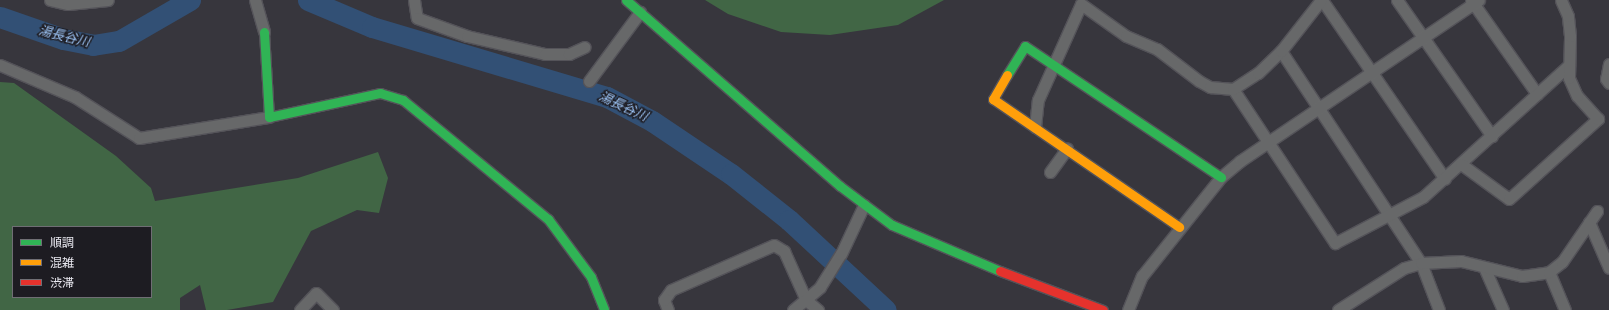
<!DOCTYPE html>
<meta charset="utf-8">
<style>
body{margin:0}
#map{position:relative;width:1609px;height:310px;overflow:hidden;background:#37363d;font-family:"Space Grotesk","Noto Sans JP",sans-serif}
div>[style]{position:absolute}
.forest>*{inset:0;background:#416645}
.river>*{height:21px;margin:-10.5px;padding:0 10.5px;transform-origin:10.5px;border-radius:10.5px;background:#325075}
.roads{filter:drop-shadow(1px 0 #545359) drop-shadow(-1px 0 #545359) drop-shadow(0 1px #545359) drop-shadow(0 -1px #545359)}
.street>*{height:11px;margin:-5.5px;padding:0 5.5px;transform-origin:5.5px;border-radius:5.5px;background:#676869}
.fast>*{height:9px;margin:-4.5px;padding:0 4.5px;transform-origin:4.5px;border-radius:4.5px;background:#30b455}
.slow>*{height:9px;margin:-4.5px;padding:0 4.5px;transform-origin:4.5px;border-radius:4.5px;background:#ff9f0a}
.jam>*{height:9px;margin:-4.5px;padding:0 4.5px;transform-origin:4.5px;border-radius:4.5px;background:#e5322d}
span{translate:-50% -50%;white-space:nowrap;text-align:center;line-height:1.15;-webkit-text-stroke:3px #1d1c22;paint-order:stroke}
.water-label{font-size:13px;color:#a0c9fd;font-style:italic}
.legend{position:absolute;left:12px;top:226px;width:140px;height:72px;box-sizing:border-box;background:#1d1c22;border:1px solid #6f6e74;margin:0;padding:5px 7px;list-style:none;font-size:12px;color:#e9e8f0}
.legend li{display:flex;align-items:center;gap:8px;height:20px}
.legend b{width:20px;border:1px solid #6f6e74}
</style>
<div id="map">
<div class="forest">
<i style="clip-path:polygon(705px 0,944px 0,898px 25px,830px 35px,781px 32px,728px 14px)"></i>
<i style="clip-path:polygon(evenodd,0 82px,14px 83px,116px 156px,151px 188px,155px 201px,298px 178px,378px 152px,388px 178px,379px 213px,357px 210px,311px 231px,273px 302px,227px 310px,206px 310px,200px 285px,180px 298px,180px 310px,0 310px,0 82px,13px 227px,151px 227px,151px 297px,13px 297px,13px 227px)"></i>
</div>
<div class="river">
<i style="left:308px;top:0;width:69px;rotate:22.9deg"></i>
<i style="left:372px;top:27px;width:245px;rotate:16.6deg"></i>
<i style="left:607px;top:97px;width:51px;rotate:28.1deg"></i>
<i style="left:652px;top:121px;width:95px;rotate:33.9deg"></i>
<i style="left:731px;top:174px;width:74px;rotate:38.4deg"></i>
<i style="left:789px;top:220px;width:132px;rotate:42.9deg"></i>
<i style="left:0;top:17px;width:67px;rotate:19.2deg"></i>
<i style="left:63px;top:39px;width:31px;rotate:11deg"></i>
<i style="left:93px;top:45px;width:26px;rotate:-9deg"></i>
<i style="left:119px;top:41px;width:82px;rotate:-30deg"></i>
</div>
<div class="roads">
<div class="street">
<i style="left:50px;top:0;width:18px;rotate:13deg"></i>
<i style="left:68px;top:4px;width:40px;rotate:-5.7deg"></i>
<i style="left:255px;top:0;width:33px;rotate:74deg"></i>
<i style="left:414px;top:0;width:18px;rotate:81deg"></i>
<i style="left:417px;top:18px;width:53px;rotate:19.8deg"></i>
<i style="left:467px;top:36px;width:80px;rotate:13deg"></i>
<i style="left:545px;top:54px;width:24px"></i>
<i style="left:569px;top:54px;width:17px;rotate:-24deg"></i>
<i style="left:1322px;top:0;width:217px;rotate:55.5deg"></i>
<i style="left:1397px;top:0;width:166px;rotate:55.1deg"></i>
<i style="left:1471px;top:0;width:115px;rotate:54.9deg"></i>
<i style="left:1281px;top:51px;width:254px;rotate:56.6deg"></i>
<i style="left:1421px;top:263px;width:50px;rotate:69deg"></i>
<i style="left:1609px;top:64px;width:15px;rotate:101deg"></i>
<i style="left:1606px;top:79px;width:5px;rotate:53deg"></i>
<i style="left:0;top:65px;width:82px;rotate:23.1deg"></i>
<i style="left:75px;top:97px;width:76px;rotate:32.6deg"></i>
<i style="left:139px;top:138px;width:132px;rotate:-9.2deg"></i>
<i style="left:589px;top:81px;width:86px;rotate:-53.5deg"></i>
<i style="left:1233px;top:89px;width:185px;rotate:56.5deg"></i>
<i style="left:1335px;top:243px;width:99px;rotate:-27.6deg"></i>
<i style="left:1423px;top:197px;width:197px;rotate:-42.1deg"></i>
<i style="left:1035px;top:127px;width:27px;rotate:-84deg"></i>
<i style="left:1038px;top:100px;width:105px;rotate:-65.9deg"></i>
<i style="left:1081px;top:4px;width:55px;rotate:35.4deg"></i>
<i style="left:1126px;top:36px;width:34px;rotate:23deg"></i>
<i style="left:1157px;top:49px;width:53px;rotate:37.3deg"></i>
<i style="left:1199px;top:81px;width:13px;rotate:29deg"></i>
<i style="left:1210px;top:87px;width:23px;rotate:5deg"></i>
<i style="left:1233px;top:89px;width:30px;rotate:-33deg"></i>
<i style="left:1258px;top:73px;width:32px;rotate:-44deg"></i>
<i style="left:1281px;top:51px;width:65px;rotate:-51.9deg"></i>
<i style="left:1461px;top:164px;width:59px;rotate:36.1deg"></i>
<i style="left:1509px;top:199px;width:120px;rotate:-42deg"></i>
<i style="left:1598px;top:119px;width:31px;rotate:-132deg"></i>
<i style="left:1577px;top:96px;width:20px;rotate:-114deg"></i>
<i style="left:1569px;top:78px;width:42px;rotate:-88.6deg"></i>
<i style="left:1570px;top:36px;width:20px;rotate:-96deg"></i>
<i style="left:1568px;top:16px;width:17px;rotate:-114deg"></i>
<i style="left:1050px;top:172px;width:29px;rotate:-54deg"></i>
<i style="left:1589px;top:222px;width:50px;rotate:66.5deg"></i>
<i style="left:1484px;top:267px;width:47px;rotate:66.2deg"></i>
<i style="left:1549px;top:272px;width:41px;rotate:67.2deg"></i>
<i style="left:300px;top:310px;width:23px;rotate:-47deg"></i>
<i style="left:316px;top:293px;width:24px;rotate:45deg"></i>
<i style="left:668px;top:310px;width:11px;rotate:-112deg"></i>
<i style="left:664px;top:300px;width:12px;rotate:-55deg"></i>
<i style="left:671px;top:290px;width:112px;rotate:-23.6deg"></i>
<i style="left:774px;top:245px;width:12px;rotate:31deg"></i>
<i style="left:784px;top:251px;width:54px;rotate:65.8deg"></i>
<i style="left:806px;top:300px;width:16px;rotate:40deg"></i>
<i style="left:793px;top:310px;width:35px;rotate:-40deg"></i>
<i style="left:820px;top:287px;width:39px;rotate:-58deg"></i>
<i style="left:841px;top:254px;width:54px;rotate:-64.9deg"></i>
<i style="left:1128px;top:310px;width:37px;rotate:-68deg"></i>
<i style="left:1142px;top:276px;width:127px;rotate:-51.4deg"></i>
<i style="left:1221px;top:177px;width:25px;rotate:-40deg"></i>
<i style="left:1240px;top:161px;width:288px;rotate:-34deg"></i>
<i style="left:1338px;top:310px;width:78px;rotate:-32.5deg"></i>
<i style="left:1404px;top:268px;width:18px;rotate:-16deg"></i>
<i style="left:1421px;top:263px;width:40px;rotate:-2.9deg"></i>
<i style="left:1461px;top:261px;width:63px;rotate:13.8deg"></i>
<i style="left:1522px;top:276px;width:27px;rotate:-8deg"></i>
<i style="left:1549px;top:272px;width:16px;rotate:-38deg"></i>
<i style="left:1562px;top:262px;width:62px;rotate:-55.5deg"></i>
</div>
<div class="fast">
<i style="left:626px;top:0;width:284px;rotate:41deg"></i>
<i style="left:840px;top:186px;width:65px;rotate:36.9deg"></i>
<i style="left:892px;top:225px;width:117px;rotate:23.1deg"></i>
<i style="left:264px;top:32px;width:85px;rotate:86.6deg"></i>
<i style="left:269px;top:117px;width:114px;rotate:-12.2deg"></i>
<i style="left:380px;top:93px;width:24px;rotate:17deg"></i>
<i style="left:403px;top:100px;width:188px;rotate:39.4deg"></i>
<i style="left:548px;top:219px;width:72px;rotate:53.4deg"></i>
<i style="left:591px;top:277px;width:35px;rotate:68deg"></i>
<i style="left:1007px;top:75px;width:34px;rotate:-58deg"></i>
<i style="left:1025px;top:46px;width:236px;rotate:33.8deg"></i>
</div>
<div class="slow">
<i style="left:1007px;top:75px;width:28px;rotate:120deg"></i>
<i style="left:993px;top:99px;width:226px;rotate:34.5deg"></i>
</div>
<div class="jam">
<i style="left:1000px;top:271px;width:110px;rotate:20.7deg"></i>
</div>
</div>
<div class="water-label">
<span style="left:64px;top:37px;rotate:14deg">湯長谷川</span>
<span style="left:623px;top:107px;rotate:25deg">湯長谷川</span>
</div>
<ul class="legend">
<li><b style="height:5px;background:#30b455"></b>順調</li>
<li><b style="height:5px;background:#ff9f0a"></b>混雑</li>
<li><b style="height:5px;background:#e5322d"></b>渋滞</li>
</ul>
</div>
